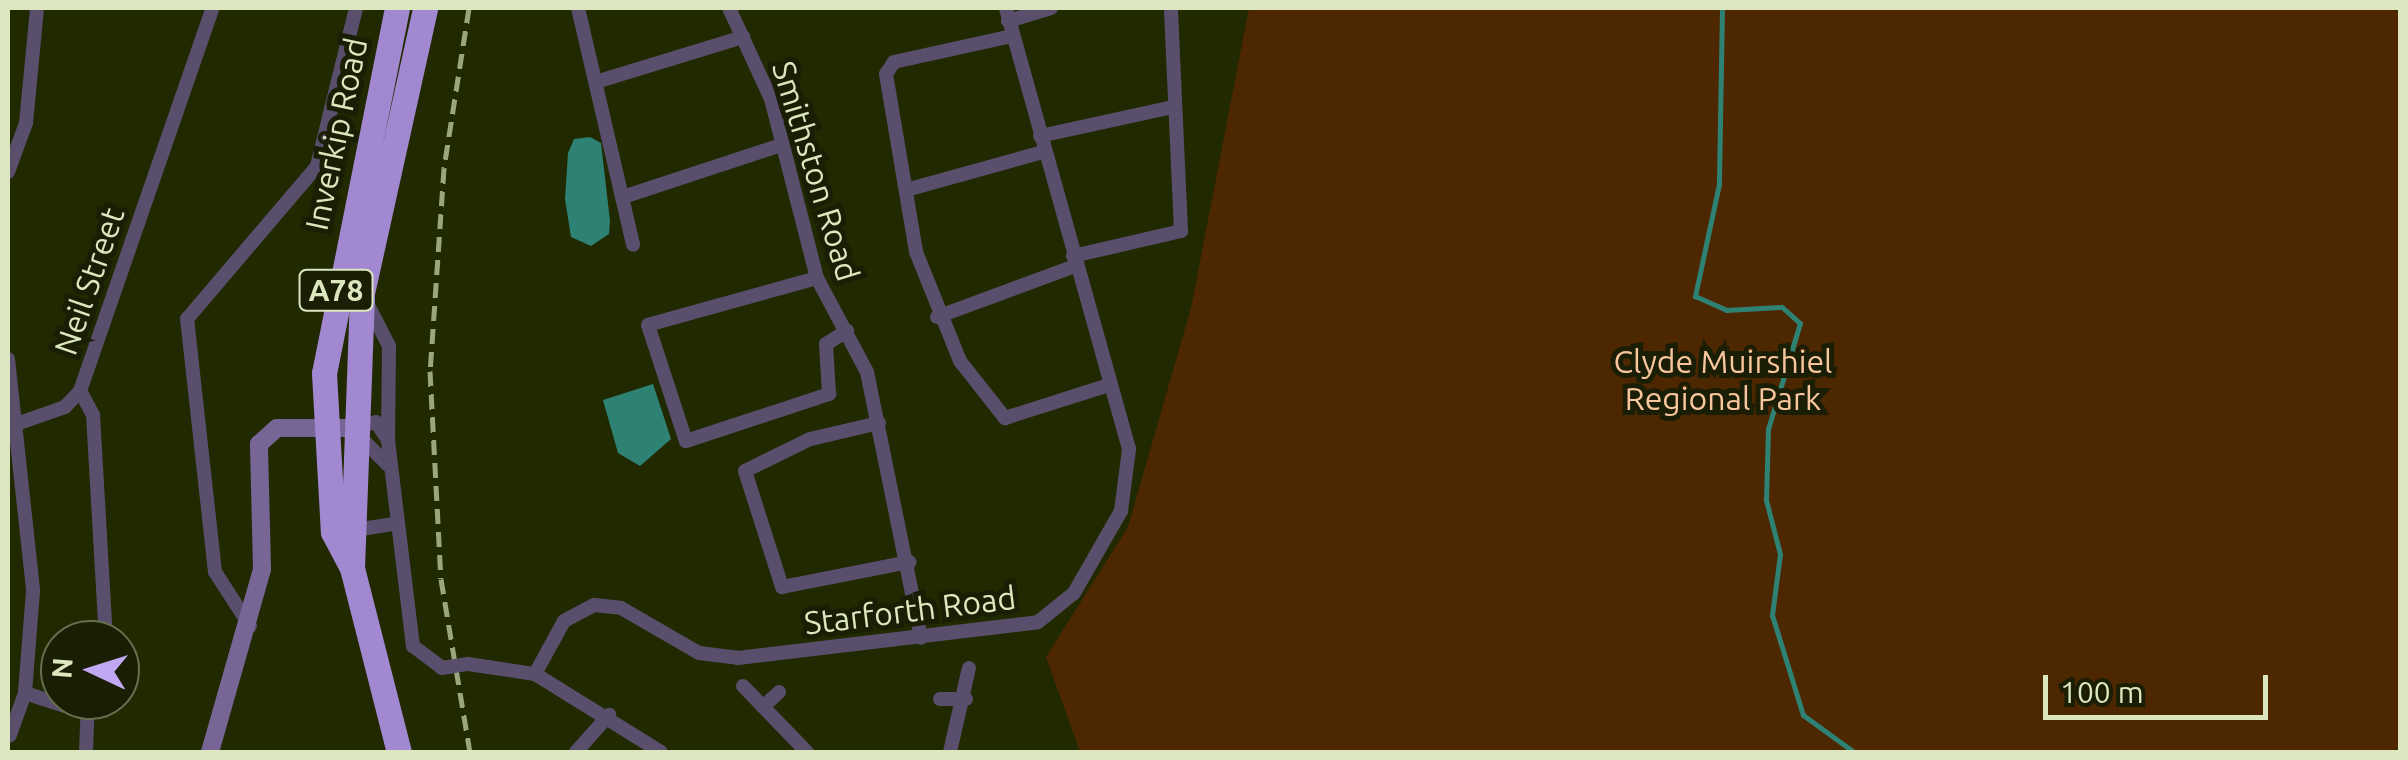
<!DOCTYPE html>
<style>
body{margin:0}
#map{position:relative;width:2408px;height:760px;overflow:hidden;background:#212900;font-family:Ubuntu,sans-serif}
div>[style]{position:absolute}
.green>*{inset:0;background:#4d2700}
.water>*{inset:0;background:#2e8274}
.stream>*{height:5px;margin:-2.5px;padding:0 2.5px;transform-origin:2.5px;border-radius:2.5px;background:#2e8274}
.street>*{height:14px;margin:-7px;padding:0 7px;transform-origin:7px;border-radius:7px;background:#594f6d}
.secondary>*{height:18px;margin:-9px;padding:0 9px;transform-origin:9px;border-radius:9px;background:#776695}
.highway>*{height:25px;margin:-12.5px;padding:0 12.5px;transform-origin:12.5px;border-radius:12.5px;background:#a288d1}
.rail>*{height:5px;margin-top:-2.5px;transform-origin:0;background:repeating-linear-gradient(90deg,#9ca67e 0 15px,transparent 0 23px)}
.street-bridge>*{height:14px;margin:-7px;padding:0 7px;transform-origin:7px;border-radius:7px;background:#594f6d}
span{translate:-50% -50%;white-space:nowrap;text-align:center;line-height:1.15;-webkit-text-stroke:10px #191e05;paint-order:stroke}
.shield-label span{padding:2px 8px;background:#191e05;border:2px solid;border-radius:8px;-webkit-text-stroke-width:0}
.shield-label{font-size:30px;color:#dce7bf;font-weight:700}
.street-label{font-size:32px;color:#dce7bf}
.park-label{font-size:32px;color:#f8c59c}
.frame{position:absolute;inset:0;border:10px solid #dce7bf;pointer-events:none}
.north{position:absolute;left:40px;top:620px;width:100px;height:100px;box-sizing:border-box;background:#191e05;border:2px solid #676e4f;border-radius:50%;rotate:274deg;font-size:28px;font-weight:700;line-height:40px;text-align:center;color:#dce7bf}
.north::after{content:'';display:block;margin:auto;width:35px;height:45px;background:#c2a8f2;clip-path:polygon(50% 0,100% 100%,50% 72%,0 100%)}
.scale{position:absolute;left:2043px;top:675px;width:225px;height:45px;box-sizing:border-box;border:5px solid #dce7bf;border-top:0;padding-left:12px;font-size:30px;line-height:35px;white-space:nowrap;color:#dce7bf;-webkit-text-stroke:8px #191e05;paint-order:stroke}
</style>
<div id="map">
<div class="green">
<i style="clip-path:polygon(1249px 8px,2400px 8px,2400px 752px,1080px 752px,1046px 657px,1128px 527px,1191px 308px)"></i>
</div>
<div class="water">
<i style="clip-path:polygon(590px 137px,601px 143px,610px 221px,609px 234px,591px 246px,571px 237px,565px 199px,568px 153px,574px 139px)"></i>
<i style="clip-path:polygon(653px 384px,671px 439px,640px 466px,618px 453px,603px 400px)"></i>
</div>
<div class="stream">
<i style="left:1722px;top:8px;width:176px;rotate:91deg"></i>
<i style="left:1719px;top:184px;width:115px;rotate:102.1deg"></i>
<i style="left:1695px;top:296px;width:34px;rotate:24deg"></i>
<i style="left:1726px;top:310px;width:56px;rotate:-3.1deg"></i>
<i style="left:1782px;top:307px;width:24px;rotate:42deg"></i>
<i style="left:1800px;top:323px;width:111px;rotate:106.8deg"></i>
<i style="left:1768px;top:429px;width:71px;rotate:91.6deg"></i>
<i style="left:1766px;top:500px;width:56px;rotate:75.5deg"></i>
<i style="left:1780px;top:554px;width:62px;rotate:97.5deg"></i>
<i style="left:1772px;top:615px;width:105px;rotate:72.8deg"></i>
<i style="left:1803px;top:715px;width:63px;rotate:36deg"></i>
</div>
<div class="street">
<i style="left:578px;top:8px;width:243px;rotate:76.9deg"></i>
<i style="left:729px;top:8px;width:100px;rotate:65.2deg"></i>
<i style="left:771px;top:99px;width:185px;rotate:75.6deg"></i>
<i style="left:817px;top:278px;width:106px;rotate:62deg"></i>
<i style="left:867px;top:372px;width:271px;rotate:78.5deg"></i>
<i style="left:1008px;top:21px;width:45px;rotate:-16.8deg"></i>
<i style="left:1012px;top:36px;width:121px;rotate:167.6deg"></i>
<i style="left:894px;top:62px;width:14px;rotate:124deg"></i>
<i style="left:886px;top:74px;width:181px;rotate:80.4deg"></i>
<i style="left:916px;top:252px;width:118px;rotate:68deg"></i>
<i style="left:960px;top:361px;width:73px;rotate:51.7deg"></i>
<i style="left:1005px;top:418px;width:109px;rotate:-17.6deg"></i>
<i style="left:599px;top:81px;width:151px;rotate:-17deg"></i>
<i style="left:1040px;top:136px;width:136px;rotate:-12.3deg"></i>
<i style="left:8px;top:172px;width:52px;rotate:-69.8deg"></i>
<i style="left:26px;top:123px;width:116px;rotate:-84.5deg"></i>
<i style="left:906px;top:190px;width:142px;rotate:-15.5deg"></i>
<i style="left:623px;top:197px;width:166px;rotate:-18.2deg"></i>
<i style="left:1073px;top:256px;width:111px;rotate:-13deg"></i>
<i style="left:1181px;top:231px;width:223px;rotate:-92.6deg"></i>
<i style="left:817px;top:278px;width:175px;rotate:164.5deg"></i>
<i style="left:648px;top:325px;width:122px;rotate:71.9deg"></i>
<i style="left:686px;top:441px;width:151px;rotate:-18.2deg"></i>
<i style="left:829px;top:394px;width:50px;rotate:-93.4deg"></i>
<i style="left:826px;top:344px;width:25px;rotate:-32deg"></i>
<i style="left:367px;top:303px;width:48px;rotate:62.9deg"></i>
<i style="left:389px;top:346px;width:94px;rotate:90.6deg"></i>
<i style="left:937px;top:317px;width:147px;rotate:-20.3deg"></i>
<i style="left:8px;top:359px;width:233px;rotate:83.8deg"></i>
<i style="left:33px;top:591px;width:102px;rotate:94.5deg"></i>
<i style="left:25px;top:693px;width:45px;rotate:109.7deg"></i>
<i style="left:879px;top:423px;width:71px;rotate:166.9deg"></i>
<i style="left:810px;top:439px;width:72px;rotate:153.8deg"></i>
<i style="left:745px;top:471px;width:122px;rotate:72.3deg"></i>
<i style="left:782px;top:587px;width:130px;rotate:-11.1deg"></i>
<i style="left:8px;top:427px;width:60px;rotate:-19.3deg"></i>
<i style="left:65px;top:407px;width:22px;rotate:-47deg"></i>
<i style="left:388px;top:465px;width:52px;rotate:-135deg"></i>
<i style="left:351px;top:428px;width:26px;rotate:-13deg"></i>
<i style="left:376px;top:422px;width:22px;rotate:56deg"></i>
<i style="left:388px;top:440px;width:208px;rotate:83.1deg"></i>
<i style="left:413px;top:646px;width:36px;rotate:37deg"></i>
<i style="left:355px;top:530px;width:38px;rotate:-9deg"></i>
<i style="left:250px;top:626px;width:64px;rotate:-122.9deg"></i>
<i style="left:215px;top:572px;width:255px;rotate:-96.3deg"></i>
<i style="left:187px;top:319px;width:201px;rotate:-49.6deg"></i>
<i style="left:317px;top:166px;width:163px;rotate:-76.1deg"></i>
<i style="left:106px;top:640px;width:225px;rotate:-93.3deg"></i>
<i style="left:93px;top:415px;width:27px;rotate:-118deg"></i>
<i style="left:80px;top:391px;width:405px;rotate:-70.9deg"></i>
<i style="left:468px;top:664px;width:68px;rotate:8.5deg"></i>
<i style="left:535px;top:674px;width:148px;rotate:31.8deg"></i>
<i style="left:535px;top:674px;width:60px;rotate:-61.3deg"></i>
<i style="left:564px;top:621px;width:34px;rotate:-28deg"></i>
<i style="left:594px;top:605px;width:27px;rotate:6deg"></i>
<i style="left:621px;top:608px;width:90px;rotate:30deg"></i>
<i style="left:699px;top:653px;width:39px;rotate:7deg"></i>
<i style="left:738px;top:658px;width:302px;rotate:-6.8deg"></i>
<i style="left:1038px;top:622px;width:46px;rotate:-38.9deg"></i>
<i style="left:1074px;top:593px;width:95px;rotate:-60.2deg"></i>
<i style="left:1121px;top:511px;width:63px;rotate:-82.6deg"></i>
<i style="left:1129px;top:449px;width:458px;rotate:-105.6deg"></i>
<i style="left:743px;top:686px;width:92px;rotate:45.9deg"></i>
<i style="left:25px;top:693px;width:61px;rotate:18.1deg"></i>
<i style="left:940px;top:699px;width:26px"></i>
<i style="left:763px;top:707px;width:22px;rotate:-43deg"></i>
<i style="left:86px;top:752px;width:52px;rotate:-87.8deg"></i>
<i style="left:576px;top:752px;width:50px;rotate:-48.3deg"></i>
<i style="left:950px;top:752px;width:86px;rotate:-77.3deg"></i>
</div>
<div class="secondary">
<i style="left:210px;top:752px;width:190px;rotate:-74.1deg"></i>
<i style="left:262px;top:569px;width:125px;rotate:-91.4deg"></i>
<i style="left:259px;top:444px;width:24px;rotate:-42deg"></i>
<i style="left:277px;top:428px;width:74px"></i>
</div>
<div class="highway">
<i style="left:397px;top:8px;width:372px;rotate:101.3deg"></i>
<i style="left:324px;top:373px;width:159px;rotate:86.8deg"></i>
<i style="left:333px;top:532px;width:41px;rotate:62.2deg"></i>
<i style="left:352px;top:568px;width:190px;rotate:75.7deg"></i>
<i style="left:352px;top:568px;width:275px;rotate:-87.9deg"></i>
<i style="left:362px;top:293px;width:292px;rotate:-77.5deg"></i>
</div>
<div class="rail">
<i style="left:469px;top:8px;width:162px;rotate:98.9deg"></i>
<i style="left:444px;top:168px;width:203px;rotate:93.9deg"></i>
<i style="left:430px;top:371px;width:208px;rotate:87deg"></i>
<i style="left:441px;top:579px;width:175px;rotate:80.5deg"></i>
</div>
<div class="street-bridge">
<i style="left:442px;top:668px;width:26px;rotate:-9deg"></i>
</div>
<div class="shield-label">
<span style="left:336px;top:290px">A78</span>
</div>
<div class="street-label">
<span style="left:336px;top:134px;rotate:-78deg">Inverkip Road</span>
<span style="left:816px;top:171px;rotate:73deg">Smithston Road</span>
<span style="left:89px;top:281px;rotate:-71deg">Neil Street</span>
<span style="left:910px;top:610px;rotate:-7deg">Starforth Road</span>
</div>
<div class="park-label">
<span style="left:1723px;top:380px">Clyde Muirshiel<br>Regional Park</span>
</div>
<div class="frame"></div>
<div class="north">N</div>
<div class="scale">100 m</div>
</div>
